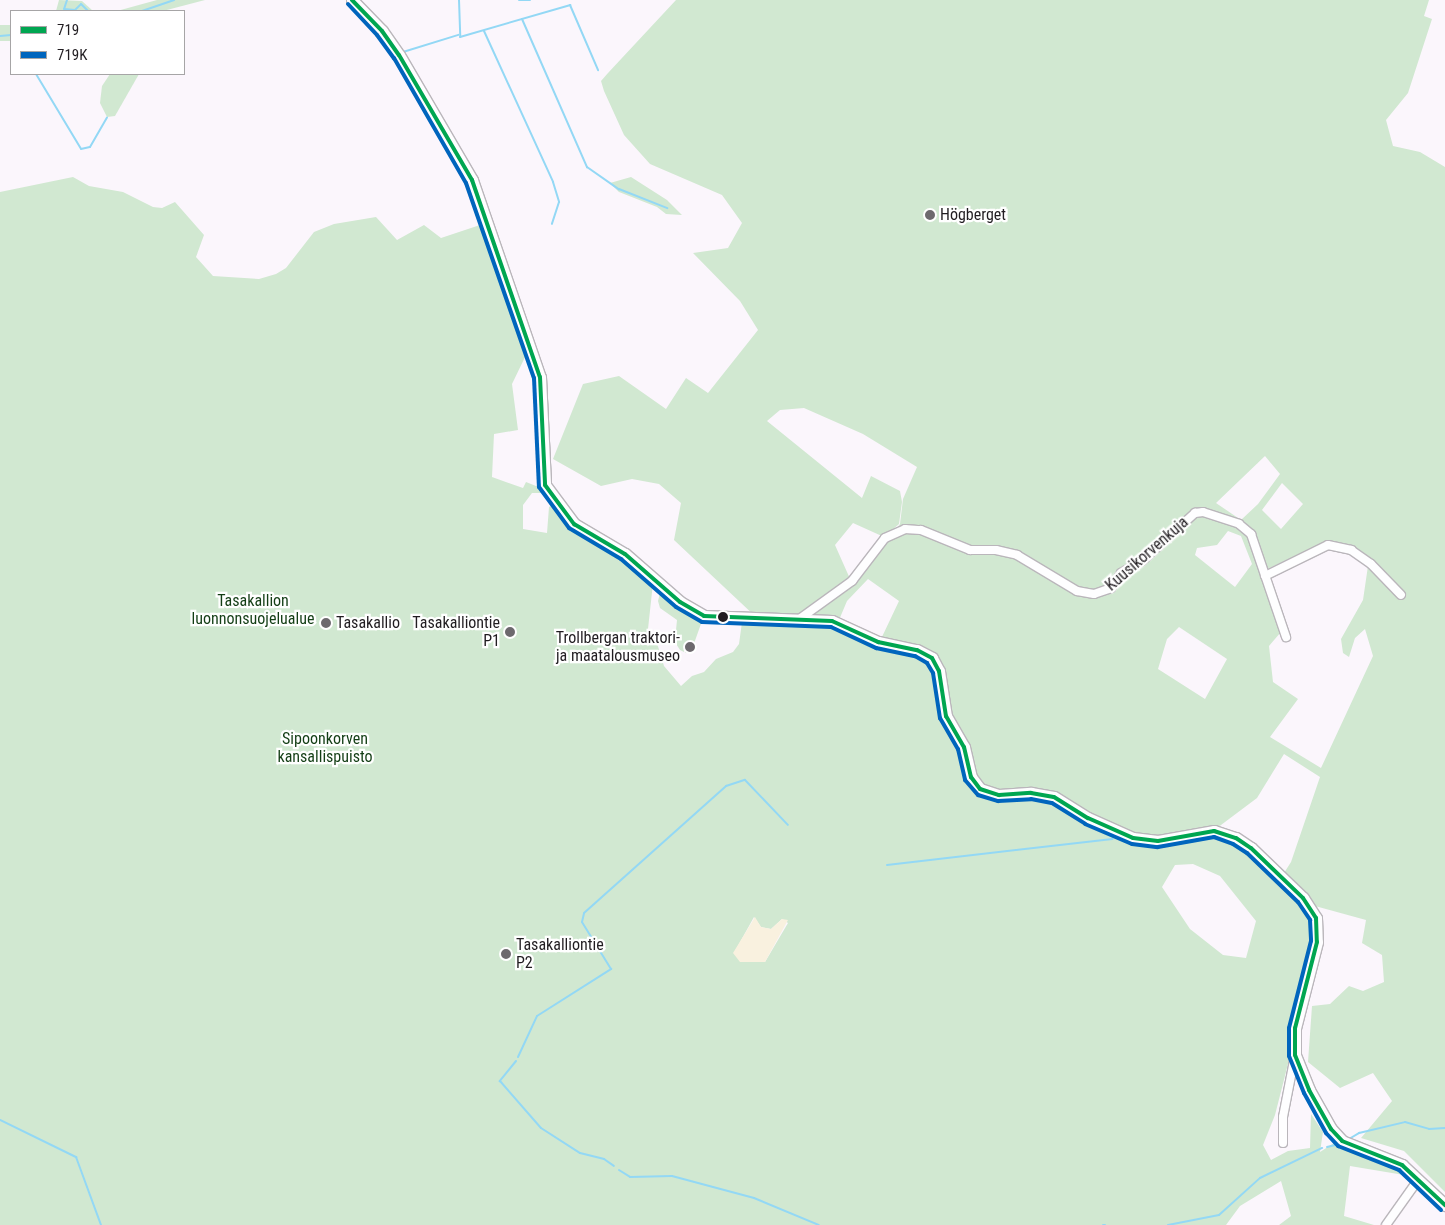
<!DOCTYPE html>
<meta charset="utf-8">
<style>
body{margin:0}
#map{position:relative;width:1445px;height:1225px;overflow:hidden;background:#fbf6fc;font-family:"Roboto Condensed",sans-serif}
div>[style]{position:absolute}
.green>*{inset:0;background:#d1e8d1;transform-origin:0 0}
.sand>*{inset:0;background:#f9f1df}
.stream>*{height:2px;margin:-1px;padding:0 1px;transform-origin:1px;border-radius:1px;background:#93d8f5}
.roads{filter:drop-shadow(1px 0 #bab6bb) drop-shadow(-1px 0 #bab6bb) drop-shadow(0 1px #bab6bb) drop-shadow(0 -1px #bab6bb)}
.street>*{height:8px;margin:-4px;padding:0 4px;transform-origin:4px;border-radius:4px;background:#fefeff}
.secondary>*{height:11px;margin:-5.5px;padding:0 5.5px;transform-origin:5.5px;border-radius:5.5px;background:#fefeff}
.bus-1>*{height:4px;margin:-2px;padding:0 2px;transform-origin:2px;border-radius:2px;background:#00a651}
.bus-2>*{height:4px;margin:-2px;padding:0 2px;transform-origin:2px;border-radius:2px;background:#0065bd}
.dots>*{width:14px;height:14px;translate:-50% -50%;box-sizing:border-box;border:2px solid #fff;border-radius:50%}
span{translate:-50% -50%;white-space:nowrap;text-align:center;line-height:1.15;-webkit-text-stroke:4.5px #fff;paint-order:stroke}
.poi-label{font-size:16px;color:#211d21}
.left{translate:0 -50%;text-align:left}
.right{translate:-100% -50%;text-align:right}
.street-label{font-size:16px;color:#211d21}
.park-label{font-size:16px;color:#133e15}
.legend{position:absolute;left:10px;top:10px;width:175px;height:65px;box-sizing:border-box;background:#fff;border:1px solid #a6a5a6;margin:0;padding:6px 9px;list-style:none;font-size:15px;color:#211d21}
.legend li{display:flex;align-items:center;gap:10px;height:25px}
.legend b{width:25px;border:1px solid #a6a5a6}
</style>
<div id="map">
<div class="green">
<i style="clip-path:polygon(59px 0,82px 1px,93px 11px,56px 11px)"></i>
<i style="clip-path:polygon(157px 0,205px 0,163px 11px,117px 11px)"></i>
<i style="clip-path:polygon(evenodd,676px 0,1429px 0,1424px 16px,1432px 19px,1408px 93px,1386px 120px,1393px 146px,1420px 152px,1445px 167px,1445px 1192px,1404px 1151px,1361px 1138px,1392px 1101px,1373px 1073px,1340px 1088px,1308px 1062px,1312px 1006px,1330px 1004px,1349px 986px,1363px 991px,1384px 982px,1382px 955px,1362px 943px,1366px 920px,1315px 906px,1284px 873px,1291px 862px,1320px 777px,1284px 754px,1257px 798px,1217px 828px,1201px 827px,1158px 837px,1134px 834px,1090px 814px,1068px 799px,990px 789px,978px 781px,950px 714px,940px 662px,881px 639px,899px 601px,868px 579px,847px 601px,839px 620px,805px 616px,852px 582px,894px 532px,900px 524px,903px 499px,917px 467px,863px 434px,804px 408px,780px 410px,767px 421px,862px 498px,871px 476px,900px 491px,902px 502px,899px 524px,884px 537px,853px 523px,835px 545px,851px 581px,801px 615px,757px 618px,674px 540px,681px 503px,659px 484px,632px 479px,601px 486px,553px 459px,583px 384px,619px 376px,666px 409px,686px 378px,708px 393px,758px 330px,740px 301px,693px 253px,728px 248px,742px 223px,722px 195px,650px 164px,624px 135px,604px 91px,601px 81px,608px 73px,676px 0,1265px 456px,1280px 474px,1258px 504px,1241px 520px,1216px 503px,1265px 456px,676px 0,1282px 483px,1303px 504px,1281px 529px,1262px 510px,1282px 483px,676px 0,1228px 531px,1241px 536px,1252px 564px,1235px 587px,1195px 555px,1197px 548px,1217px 545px,1228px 531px,676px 0,1327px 541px,1352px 547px,1369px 559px,1363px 600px,1341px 639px,1343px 653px,1349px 657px,1355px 638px,1365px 629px,1373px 656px,1321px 768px,1270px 737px,1298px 699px,1273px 682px,1269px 646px,1281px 632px,1261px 572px,1327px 541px,676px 0,1179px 627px,1227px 659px,1205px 699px,1158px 669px,1167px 639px,1179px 627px)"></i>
<i style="left:11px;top:25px;width:16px;height:11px;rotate:90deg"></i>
<i style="clip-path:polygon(110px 74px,139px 74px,115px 116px,107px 117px,100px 103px,102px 86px)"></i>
<i style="clip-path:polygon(evenodd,73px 177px,89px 186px,123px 192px,153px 207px,162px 208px,175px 202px,204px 235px,196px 257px,213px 276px,259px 279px,276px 274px,286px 268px,314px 232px,334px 224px,376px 217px,397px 240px,424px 225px,441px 238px,486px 223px,527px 353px,512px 384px,518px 430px,494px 434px,492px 477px,523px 488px,526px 482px,541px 488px,541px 493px,532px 493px,523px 505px,523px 529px,547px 533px,549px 507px,554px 504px,581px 535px,629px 561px,653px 583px,648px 629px,657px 643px,664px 666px,681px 686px,692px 676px,704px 672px,716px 659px,733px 652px,739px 644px,742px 622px,831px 625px,929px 661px,937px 681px,942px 717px,960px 749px,971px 786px,1052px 801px,1132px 842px,1213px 836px,1234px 842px,1248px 852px,1299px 901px,1312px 920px,1312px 941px,1290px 1056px,1275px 1115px,1263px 1145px,1271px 1160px,1288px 1151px,1310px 1148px,1311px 1114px,1323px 1132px,1320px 1152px,1334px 1143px,1400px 1168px,1404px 1175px,1350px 1166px,1344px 1216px,1374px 1225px,1279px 1225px,1291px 1216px,1281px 1181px,1240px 1206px,1226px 1225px,0 1225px,0 192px,73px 177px,1193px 864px,1220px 876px,1256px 921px,1246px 958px,1223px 955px,1190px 929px,1162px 887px,1175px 865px,1193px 864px,73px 177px,754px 917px,761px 927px,771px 929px,782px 919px,788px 923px,765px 962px,734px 953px,754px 917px)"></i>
<i style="clip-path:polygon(631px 177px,667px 200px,682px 215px,666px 214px,657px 207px,619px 192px,610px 183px)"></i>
<i style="clip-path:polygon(660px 593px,665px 593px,702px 621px,691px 652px,685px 653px,689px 646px,686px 644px,684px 652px,680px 650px,673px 639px,671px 634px,676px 630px,677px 620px,660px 608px,658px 601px)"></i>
</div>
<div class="sand">
<i style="clip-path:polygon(755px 917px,761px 927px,771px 929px,782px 919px,788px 920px,765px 962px,740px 962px,733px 953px)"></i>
</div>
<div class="stream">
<i style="left:67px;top:0;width:9px;rotate:108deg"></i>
<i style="left:64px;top:9px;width:11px;rotate:5deg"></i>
<i style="left:75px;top:10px;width:8px;rotate:-45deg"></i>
<i style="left:81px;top:4px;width:10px;rotate:45deg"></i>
<i style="left:459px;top:0;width:37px;rotate:88deg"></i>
<i style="left:460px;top:37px;width:115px;rotate:-16.2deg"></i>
<i style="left:570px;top:5px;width:71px;rotate:66.7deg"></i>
<i style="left:519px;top:0;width:11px"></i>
<i style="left:142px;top:11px;width:34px;rotate:-19deg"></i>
<i style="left:522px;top:19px;width:162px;rotate:66.3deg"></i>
<i style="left:587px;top:167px;width:39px;rotate:35deg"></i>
<i style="left:619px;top:189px;width:52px;rotate:21.6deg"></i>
<i style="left:484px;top:31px;width:166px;rotate:65.4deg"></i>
<i style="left:553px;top:182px;width:21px;rotate:73deg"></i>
<i style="left:559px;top:202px;width:23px;rotate:108deg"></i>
<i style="left:0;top:36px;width:11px;rotate:-5deg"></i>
<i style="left:403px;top:52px;width:58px;rotate:-17.2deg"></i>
<i style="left:36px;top:74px;width:87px;rotate:59deg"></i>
<i style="left:81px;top:149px;width:9px;rotate:-13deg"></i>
<i style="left:90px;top:147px;width:34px;rotate:-60deg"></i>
<i style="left:887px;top:865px;width:227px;rotate:-6.6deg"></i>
<i style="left:518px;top:1057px;width:45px;rotate:-65.1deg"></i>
<i style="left:537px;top:1016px;width:88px;rotate:-32.4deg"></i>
<i style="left:611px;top:969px;width:55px;rotate:-121.7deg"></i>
<i style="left:582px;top:922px;width:9px;rotate:-77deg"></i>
<i style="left:584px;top:913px;width:191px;rotate:-41.8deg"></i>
<i style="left:726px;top:786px;width:20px;rotate:-18deg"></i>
<i style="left:745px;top:780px;width:62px;rotate:46.3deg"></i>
<i style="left:516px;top:1061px;width:26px;rotate:129deg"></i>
<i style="left:500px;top:1081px;width:62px;rotate:48.9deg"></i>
<i style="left:541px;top:1128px;width:46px;rotate:32.7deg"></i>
<i style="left:580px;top:1153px;width:25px;rotate:14deg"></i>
<i style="left:604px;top:1159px;width:12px;rotate:35deg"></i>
<i style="left:0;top:1120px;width:85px;rotate:26deg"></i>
<i style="left:76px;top:1157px;width:72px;rotate:69.8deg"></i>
<i style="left:1349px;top:1139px;width:12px;rotate:-31deg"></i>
<i style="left:1359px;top:1133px;width:47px;rotate:-13.4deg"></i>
<i style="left:1405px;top:1122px;width:25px;rotate:16deg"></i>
<i style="left:1429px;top:1129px;width:16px;rotate:-4deg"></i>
<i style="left:1327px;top:1147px;width:13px;rotate:-13deg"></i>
<i style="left:619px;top:1170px;width:13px;rotate:32deg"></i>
<i style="left:630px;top:1177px;width:42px;rotate:-1.4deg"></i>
<i style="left:672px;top:1176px;width:85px;rotate:15deg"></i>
<i style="left:754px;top:1198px;width:70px;rotate:22.6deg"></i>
<i style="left:1103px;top:1225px;width:2px"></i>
<i style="left:1168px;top:1225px;width:52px;rotate:-11.1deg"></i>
<i style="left:1219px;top:1215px;width:55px;rotate:-42.1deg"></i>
<i style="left:1260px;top:1178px;width:69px;rotate:-25.8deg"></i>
</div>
<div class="roads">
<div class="street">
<i style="left:1265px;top:576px;width:70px;rotate:-26.2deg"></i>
<i style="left:1328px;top:545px;width:24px;rotate:12deg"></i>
<i style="left:1351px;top:550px;width:24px;rotate:35deg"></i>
<i style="left:1371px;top:564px;width:43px;rotate:45.9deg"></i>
<i style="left:798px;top:620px;width:67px;rotate:-35.8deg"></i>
<i style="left:852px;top:581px;width:54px;rotate:-52.5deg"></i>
<i style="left:885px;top:538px;width:22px;rotate:-24deg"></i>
<i style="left:905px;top:529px;width:16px;rotate:4deg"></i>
<i style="left:921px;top:530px;width:53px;rotate:22.2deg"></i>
<i style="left:970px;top:550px;width:26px"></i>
<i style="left:996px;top:550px;width:22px;rotate:13deg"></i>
<i style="left:1017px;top:555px;width:70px;rotate:31deg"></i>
<i style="left:1077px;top:591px;width:17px;rotate:10deg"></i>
<i style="left:1094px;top:594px;width:18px;rotate:-19deg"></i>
<i style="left:1111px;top:588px;width:18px;rotate:-56deg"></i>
<i style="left:1121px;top:573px;width:24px;rotate:-30deg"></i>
<i style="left:1142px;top:561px;width:72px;rotate:-42.2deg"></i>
<i style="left:1195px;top:513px;width:8px;rotate:-7deg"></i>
<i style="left:1203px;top:512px;width:38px;rotate:18deg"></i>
<i style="left:1239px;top:524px;width:16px;rotate:40deg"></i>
<i style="left:1251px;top:534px;width:109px;rotate:71.2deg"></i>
<i style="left:1283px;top:1143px;width:26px;rotate:-90deg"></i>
<i style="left:1283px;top:1117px;width:63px;rotate:-79deg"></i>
<i style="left:1386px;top:1225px;width:55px;rotate:-54.6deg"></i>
</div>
<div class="secondary">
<i style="left:352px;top:0;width:43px;rotate:45.9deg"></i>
<i style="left:382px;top:31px;width:29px;rotate:55deg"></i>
<i style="left:399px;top:55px;width:145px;rotate:59.7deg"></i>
<i style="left:472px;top:180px;width:208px;rotate:71deg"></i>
<i style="left:540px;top:377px;width:108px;rotate:87.3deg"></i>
<i style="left:545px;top:485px;width:49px;rotate:53.4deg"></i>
<i style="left:574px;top:524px;width:59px;rotate:30.5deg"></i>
<i style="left:625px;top:554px;width:73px;rotate:41.1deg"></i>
<i style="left:680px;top:602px;width:28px;rotate:30deg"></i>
<i style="left:704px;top:616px;width:128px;rotate:2.2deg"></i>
<i style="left:832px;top:621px;width:51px;rotate:24.5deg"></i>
<i style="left:878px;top:642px;width:40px;rotate:12deg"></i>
<i style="left:917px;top:650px;width:17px;rotate:28deg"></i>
<i style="left:932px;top:658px;width:15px;rotate:62deg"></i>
<i style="left:939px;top:671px;width:46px;rotate:81.2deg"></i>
<i style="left:946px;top:716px;width:36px;rotate:60deg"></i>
<i style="left:964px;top:747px;width:31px;rotate:77deg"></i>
<i style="left:971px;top:777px;width:15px;rotate:53deg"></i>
<i style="left:980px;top:789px;width:20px;rotate:18deg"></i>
<i style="left:999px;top:795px;width:32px;rotate:-4deg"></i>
<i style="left:1031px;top:793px;width:23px;rotate:10deg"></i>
<i style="left:1054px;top:797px;width:40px;rotate:32deg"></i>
<i style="left:1088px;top:818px;width:49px;rotate:24deg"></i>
<i style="left:1133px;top:838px;width:25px;rotate:7deg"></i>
<i style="left:1158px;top:841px;width:57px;rotate:-10.1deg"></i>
<i style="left:1214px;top:831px;width:23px;rotate:18deg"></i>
<i style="left:1236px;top:838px;width:18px;rotate:34deg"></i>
<i style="left:1251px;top:848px;width:72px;rotate:43.9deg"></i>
<i style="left:1303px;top:898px;width:24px;rotate:57deg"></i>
<i style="left:1316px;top:918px;width:24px;rotate:88deg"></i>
<i style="left:1317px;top:942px;width:89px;rotate:104.3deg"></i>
<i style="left:1295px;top:1028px;width:27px;rotate:90deg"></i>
<i style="left:1295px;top:1055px;width:38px;rotate:68deg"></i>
<i style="left:1309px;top:1090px;width:45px;rotate:60.6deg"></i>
<i style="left:1331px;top:1129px;width:16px;rotate:47deg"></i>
<i style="left:1342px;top:1141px;width:65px;rotate:21.8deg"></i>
<i style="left:1402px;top:1165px;width:59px;rotate:42.9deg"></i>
</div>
</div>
<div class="bus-1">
<i style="left:352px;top:0;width:43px;rotate:45.9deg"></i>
<i style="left:382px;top:31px;width:29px;rotate:55deg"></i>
<i style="left:399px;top:55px;width:145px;rotate:59.7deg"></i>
<i style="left:472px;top:180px;width:208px;rotate:71deg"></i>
<i style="left:540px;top:377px;width:108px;rotate:87.3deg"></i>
<i style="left:545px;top:485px;width:49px;rotate:53.4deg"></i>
<i style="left:574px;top:524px;width:59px;rotate:30.5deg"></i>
<i style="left:625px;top:554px;width:73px;rotate:41.1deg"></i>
<i style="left:680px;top:602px;width:28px;rotate:30deg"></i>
<i style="left:704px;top:616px;width:128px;rotate:2.2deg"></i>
<i style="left:832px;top:621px;width:51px;rotate:24.5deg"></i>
<i style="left:878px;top:642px;width:40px;rotate:12deg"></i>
<i style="left:917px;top:650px;width:17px;rotate:28deg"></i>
<i style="left:932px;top:658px;width:15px;rotate:62deg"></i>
<i style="left:939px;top:671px;width:46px;rotate:81.2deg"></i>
<i style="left:946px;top:716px;width:36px;rotate:60deg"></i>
<i style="left:964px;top:747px;width:31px;rotate:77deg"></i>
<i style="left:971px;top:777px;width:15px;rotate:53deg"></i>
<i style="left:980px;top:789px;width:20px;rotate:18deg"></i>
<i style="left:999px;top:795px;width:32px;rotate:-4deg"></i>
<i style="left:1031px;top:793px;width:23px;rotate:10deg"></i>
<i style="left:1054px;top:797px;width:40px;rotate:32deg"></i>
<i style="left:1088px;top:818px;width:49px;rotate:24deg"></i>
<i style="left:1133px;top:838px;width:25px;rotate:7deg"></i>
<i style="left:1158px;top:841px;width:57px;rotate:-10.1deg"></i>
<i style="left:1214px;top:831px;width:23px;rotate:18deg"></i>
<i style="left:1236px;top:838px;width:18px;rotate:34deg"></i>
<i style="left:1251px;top:848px;width:72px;rotate:43.9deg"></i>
<i style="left:1303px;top:898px;width:24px;rotate:57deg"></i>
<i style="left:1316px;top:918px;width:24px;rotate:88deg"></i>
<i style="left:1317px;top:942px;width:89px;rotate:104.3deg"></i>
<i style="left:1295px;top:1028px;width:27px;rotate:90deg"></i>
<i style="left:1295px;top:1055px;width:38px;rotate:68deg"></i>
<i style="left:1309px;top:1090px;width:45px;rotate:60.6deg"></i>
<i style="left:1331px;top:1129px;width:16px;rotate:47deg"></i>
<i style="left:1342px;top:1141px;width:65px;rotate:21.8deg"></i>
<i style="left:1402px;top:1165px;width:59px;rotate:42.9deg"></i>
</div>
<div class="bus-2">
<i style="left:348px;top:4px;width:42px;rotate:46.9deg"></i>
<i style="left:377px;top:35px;width:29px;rotate:54deg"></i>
<i style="left:394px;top:58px;width:144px;rotate:60.1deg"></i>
<i style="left:466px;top:183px;width:207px;rotate:70.8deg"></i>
<i style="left:534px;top:378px;width:109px;rotate:87.4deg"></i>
<i style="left:539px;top:487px;width:51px;rotate:53.8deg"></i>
<i style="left:569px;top:528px;width:61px;rotate:30.8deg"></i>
<i style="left:621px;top:559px;width:73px;rotate:41.1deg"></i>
<i style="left:676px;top:607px;width:30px;rotate:30deg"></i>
<i style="left:702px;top:622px;width:129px;rotate:2.2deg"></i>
<i style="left:831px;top:627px;width:50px;rotate:25deg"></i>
<i style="left:876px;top:648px;width:40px;rotate:12deg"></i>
<i style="left:915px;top:656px;width:14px;rotate:30deg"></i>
<i style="left:927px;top:663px;width:12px;rotate:59deg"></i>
<i style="left:933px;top:673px;width:46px;rotate:81.2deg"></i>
<i style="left:940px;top:718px;width:36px;rotate:60deg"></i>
<i style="left:958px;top:749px;width:32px;rotate:77deg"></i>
<i style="left:965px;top:780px;width:20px;rotate:49deg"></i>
<i style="left:978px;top:795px;width:21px;rotate:17deg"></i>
<i style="left:998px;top:801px;width:33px;rotate:-3deg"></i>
<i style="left:1031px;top:799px;width:21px;rotate:11deg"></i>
<i style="left:1052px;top:803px;width:39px;rotate:32deg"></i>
<i style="left:1085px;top:824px;width:51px;rotate:23.1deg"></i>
<i style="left:1132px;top:844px;width:26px;rotate:7deg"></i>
<i style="left:1158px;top:847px;width:57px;rotate:-10.1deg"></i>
<i style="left:1214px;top:837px;width:20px;rotate:20deg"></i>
<i style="left:1233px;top:844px;width:17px;rotate:33deg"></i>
<i style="left:1247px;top:853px;width:71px;rotate:43.9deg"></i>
<i style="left:1298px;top:902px;width:22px;rotate:56deg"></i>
<i style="left:1310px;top:920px;width:21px;rotate:87deg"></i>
<i style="left:1311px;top:941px;width:90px;rotate:104.2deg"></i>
<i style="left:1289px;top:1028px;width:28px;rotate:90deg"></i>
<i style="left:1289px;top:1056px;width:40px;rotate:68deg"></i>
<i style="left:1304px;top:1093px;width:46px;rotate:61.2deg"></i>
<i style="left:1326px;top:1133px;width:18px;rotate:47deg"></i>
<i style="left:1338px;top:1146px;width:66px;rotate:21.5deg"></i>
<i style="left:1399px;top:1170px;width:58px;rotate:43.6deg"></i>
</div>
<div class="dots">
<i style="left:930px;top:215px;background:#6d696e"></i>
<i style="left:723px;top:617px;background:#211d21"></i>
<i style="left:326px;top:623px;background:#6d696e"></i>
<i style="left:510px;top:632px;background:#6d696e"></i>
<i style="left:690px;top:647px;background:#6d696e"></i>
<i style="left:506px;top:954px;background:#6d696e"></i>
</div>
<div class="poi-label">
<span class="left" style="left:940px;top:215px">Högberget</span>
<span class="left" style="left:336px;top:623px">Tasakallio</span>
<span class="right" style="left:500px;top:632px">Tasakalliontie<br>P1</span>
<span class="right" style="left:680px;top:647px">Trollbergan traktori-<br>ja maatalousmuseo</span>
<span class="left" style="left:516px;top:954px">Tasakalliontie<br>P2</span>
</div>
<div class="street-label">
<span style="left:1147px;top:554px;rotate:-41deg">Kuusikorvenkuja</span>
</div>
<div class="park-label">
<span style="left:253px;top:610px">Tasakallion<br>luonnonsuojelualue</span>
<span style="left:325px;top:748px">Sipoonkorven<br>kansallispuisto</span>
</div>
<ul class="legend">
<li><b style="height:6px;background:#00a651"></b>719</li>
<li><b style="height:6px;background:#0065bd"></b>719K</li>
</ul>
</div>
